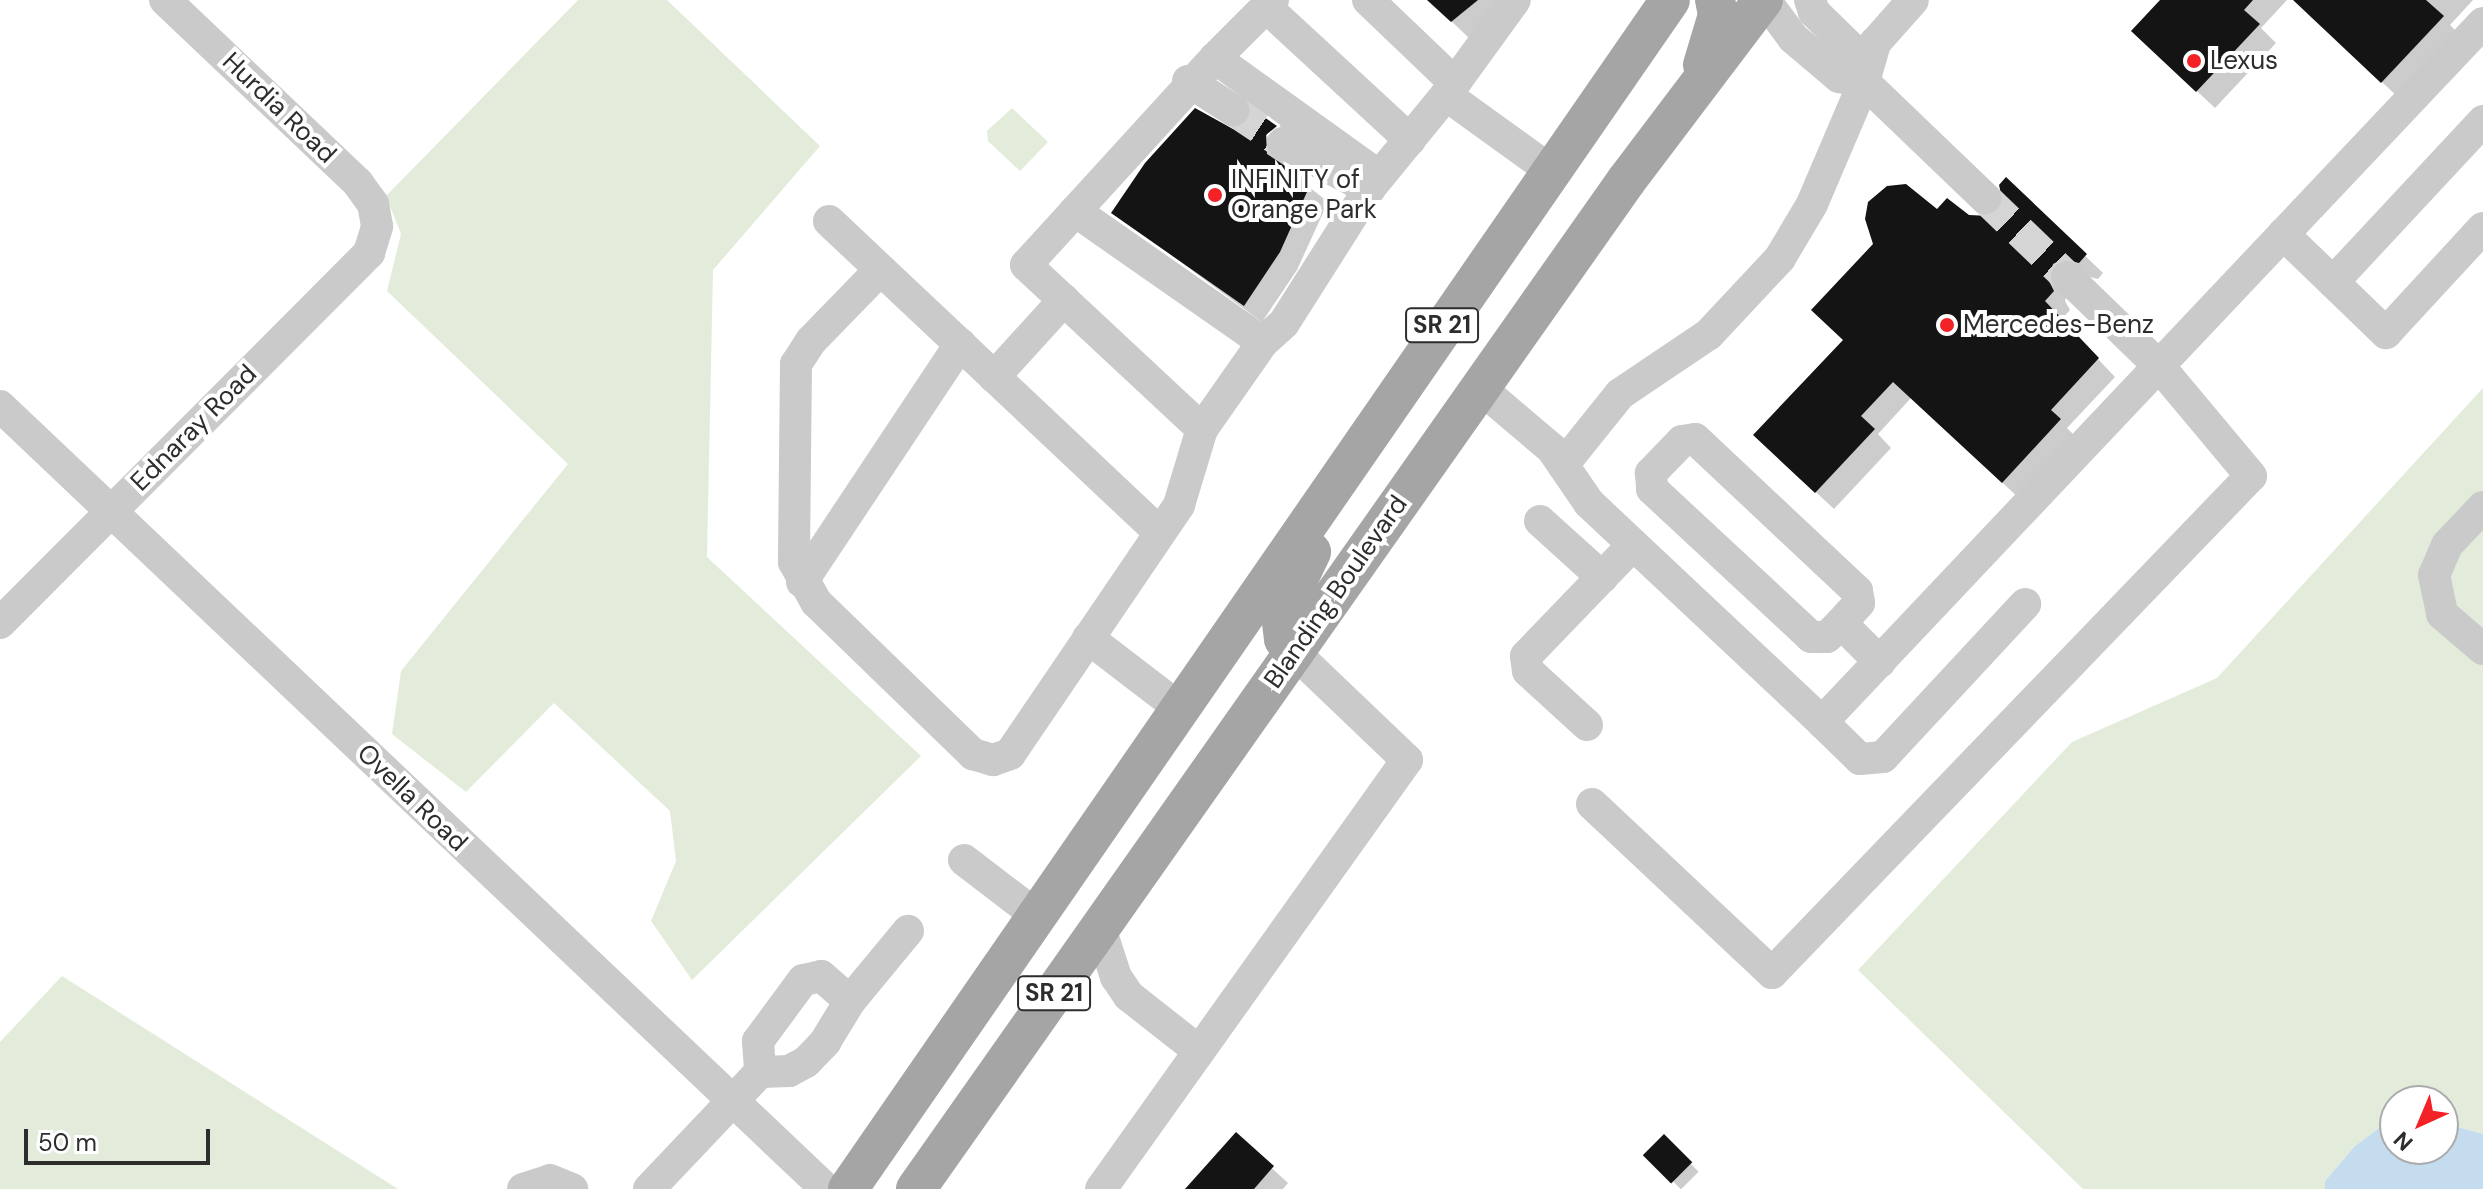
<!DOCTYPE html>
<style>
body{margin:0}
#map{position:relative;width:2483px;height:1189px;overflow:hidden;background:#fff;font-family:"DM Sans",sans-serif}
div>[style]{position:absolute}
.green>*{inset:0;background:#e3ecda}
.water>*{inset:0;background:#c4dcee}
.shadow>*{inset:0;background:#0003;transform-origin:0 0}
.building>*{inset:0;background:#141414;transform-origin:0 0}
.minor-tunnel>*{height:32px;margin-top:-16px;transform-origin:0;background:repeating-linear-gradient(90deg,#d5d5d5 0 32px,transparent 0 48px)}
.minor>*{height:32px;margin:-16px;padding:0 16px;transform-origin:16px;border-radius:16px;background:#cacaca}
.major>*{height:40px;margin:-20px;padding:0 20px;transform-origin:20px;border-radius:20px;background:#a5a5a5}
.dots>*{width:22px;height:22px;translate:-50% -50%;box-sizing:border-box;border:4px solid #fff;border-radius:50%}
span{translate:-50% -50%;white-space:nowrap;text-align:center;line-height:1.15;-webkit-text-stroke:8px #fff;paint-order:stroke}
.shield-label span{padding:2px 6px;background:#fff;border:2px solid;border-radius:6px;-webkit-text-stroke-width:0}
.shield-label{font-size:24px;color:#2d2d2d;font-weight:700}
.poi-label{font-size:26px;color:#2d2d2d}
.left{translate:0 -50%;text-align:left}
.street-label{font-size:26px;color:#2d2d2d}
.north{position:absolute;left:2379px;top:1085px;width:80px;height:80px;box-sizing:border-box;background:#fff;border:2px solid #ababab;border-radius:50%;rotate:224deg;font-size:22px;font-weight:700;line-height:32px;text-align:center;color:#2d2d2d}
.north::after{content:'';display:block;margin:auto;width:28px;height:36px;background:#f22227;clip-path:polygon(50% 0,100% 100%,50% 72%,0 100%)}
.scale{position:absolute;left:24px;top:1129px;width:186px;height:36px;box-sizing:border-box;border:4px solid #2d2d2d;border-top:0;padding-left:10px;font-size:24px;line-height:28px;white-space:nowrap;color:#2d2d2d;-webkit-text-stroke:6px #fff;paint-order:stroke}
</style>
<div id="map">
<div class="green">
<i style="clip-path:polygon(578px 0,667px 0,820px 146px,713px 270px,707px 557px,921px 756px,692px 980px,651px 921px,676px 861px,670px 811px,554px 703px,466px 792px,392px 734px,401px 671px,568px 464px,387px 291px,401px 234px,386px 196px)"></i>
<i style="clip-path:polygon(1012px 108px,1048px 142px,1020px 171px,988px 141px,987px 131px)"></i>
<i style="clip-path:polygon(2483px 388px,2483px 1134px,2443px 1123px,2443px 1101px,2395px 1101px,2395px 1116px,2355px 1146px,2325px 1181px,2325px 1189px,2083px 1189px,1858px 970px,2072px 742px,2217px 678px)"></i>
<i style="clip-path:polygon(62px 976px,398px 1189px,0 1189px,0 1042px)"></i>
</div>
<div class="water">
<i style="clip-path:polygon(2395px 1116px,2395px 1149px,2443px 1149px,2443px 1123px,2483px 1134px,2483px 1189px,2325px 1189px,2325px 1181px,2355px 1146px)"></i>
</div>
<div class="shadow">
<i style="clip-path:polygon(1429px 0,1508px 0,1469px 38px)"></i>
<i style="clip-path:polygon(2163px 0,2287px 0,2261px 28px,2276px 43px,2215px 108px,2151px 48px)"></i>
<i style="clip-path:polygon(2295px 0,2473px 0,2450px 25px,2460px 35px,2400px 99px)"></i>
<i style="clip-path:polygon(1276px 128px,1292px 144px,1283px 153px,1284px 167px,1328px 202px,1297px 270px,1262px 322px,1113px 212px,1233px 131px,1267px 131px,1267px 137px)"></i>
<i style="clip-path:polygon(2006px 180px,2103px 273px,2098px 279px,2081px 275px,2070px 282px,2065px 301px,2070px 310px,2061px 320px,2115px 377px,2067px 428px,2077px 438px,2020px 499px,1911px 398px,1878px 434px,1891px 448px,1834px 509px,1774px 453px,1845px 340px,1937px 212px,1990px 218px,2005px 204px)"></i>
<i style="clip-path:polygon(1236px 1135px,1288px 1183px,1283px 1189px,1185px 1189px)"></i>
<i style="left:1664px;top:1137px;width:49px;height:25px;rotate:45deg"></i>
</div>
<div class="building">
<i style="clip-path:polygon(1427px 0,1478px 0,1451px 22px)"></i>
<i style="clip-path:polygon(2160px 0,2253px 0,2244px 10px,2260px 24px,2196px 92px,2131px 31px)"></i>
<i style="clip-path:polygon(2293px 0,2426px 0,2444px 16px,2381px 83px)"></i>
<i style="clip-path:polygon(1195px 108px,1233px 129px,1248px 121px,1251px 108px,1277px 126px,1266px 135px,1267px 154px,1311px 183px,1280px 252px,1244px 306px,1111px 213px,1145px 163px)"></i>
<i style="clip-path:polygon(2006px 177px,2087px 254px,2079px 263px,2063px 259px,2053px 264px,2049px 281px,2054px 291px,2045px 301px,2099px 358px,2051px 410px,2061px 419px,2002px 483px,1893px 382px,1861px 416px,1875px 429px,1815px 493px,1753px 435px,1843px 340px,1811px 310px,1873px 244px,1865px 219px,1868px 202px,1887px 186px,1906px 184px,1937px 209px,1947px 198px,1969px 215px,1990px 216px,2003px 203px,1999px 185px)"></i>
<i style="clip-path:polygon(1236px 1132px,1274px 1166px,1254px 1189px,1185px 1189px)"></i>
<i style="left:1664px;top:1134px;width:40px;height:30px;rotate:45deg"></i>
</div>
<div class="minor-tunnel">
<i style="left:1233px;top:110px;width:60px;rotate:33.4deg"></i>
<i style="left:1985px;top:198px;width:114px;rotate:43.9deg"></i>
</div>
<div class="minor">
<i style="left:1368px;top:0;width:120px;rotate:43.7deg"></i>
<i style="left:1765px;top:0;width:47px;rotate:53.6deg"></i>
<i style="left:1793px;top:38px;width:60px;rotate:40.3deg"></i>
<i style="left:1839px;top:77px;width:25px;rotate:11deg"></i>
<i style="left:1864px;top:82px;width:30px;rotate:-105deg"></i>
<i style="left:1856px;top:53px;width:59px;rotate:-135.7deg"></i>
<i style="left:1814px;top:12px;width:13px;rotate:-108deg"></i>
<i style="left:1266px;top:7px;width:196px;rotate:42.7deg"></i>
<i style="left:1215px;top:58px;width:82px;rotate:-45deg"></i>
<i style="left:1188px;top:81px;width:54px;rotate:32.8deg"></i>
<i style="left:1864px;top:82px;width:168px;rotate:43.8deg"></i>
<i style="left:1446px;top:95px;width:117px;rotate:-54deg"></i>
<i style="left:1283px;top:143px;width:98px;rotate:28.1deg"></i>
<i style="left:1379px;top:176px;width:202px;rotate:-144.3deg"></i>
<i style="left:1215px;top:58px;width:280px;rotate:132.4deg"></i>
<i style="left:1026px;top:265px;width:241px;rotate:43deg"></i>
<i style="left:1202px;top:429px;width:106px;rotate:-55deg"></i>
<i style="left:1263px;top:342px;width:28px;rotate:-42deg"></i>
<i style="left:1284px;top:323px;width:159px;rotate:-57.6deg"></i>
<i style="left:1369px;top:189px;width:122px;rotate:-50.7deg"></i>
<i style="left:1446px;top:95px;width:128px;rotate:35.8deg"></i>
<i style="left:1075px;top:211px;width:229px;rotate:34.9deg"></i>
<i style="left:829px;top:221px;width:453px;rotate:43.3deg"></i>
<i style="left:2283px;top:234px;width:143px;rotate:43.9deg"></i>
<i style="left:2386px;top:333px;width:143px;rotate:-47.3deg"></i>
<i style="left:880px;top:270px;width:99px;rotate:134.2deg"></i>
<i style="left:811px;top:341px;width:27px;rotate:123deg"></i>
<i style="left:796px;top:364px;width:198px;rotate:90.6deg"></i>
<i style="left:794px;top:562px;width:46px;rotate:61.2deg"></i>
<i style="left:816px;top:602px;width:219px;rotate:44.1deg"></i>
<i style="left:973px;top:754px;width:21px;rotate:17deg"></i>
<i style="left:993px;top:760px;width:18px;rotate:-19deg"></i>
<i style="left:1010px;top:754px;width:301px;rotate:-55.8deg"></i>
<i style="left:1179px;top:505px;width:79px;rotate:-73.2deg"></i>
<i style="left:2333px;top:282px;width:220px;rotate:-47deg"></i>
<i style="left:994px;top:377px;width:104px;rotate:-47.7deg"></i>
<i style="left:1479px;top:387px;width:96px;rotate:40.3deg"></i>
<i style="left:1552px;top:449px;width:65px;rotate:55.6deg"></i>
<i style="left:1589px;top:503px;width:320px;rotate:43.2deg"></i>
<i style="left:1822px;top:722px;width:962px;rotate:-46.6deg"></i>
<i style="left:0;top:406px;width:1138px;rotate:43.47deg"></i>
<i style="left:1563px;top:465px;width:91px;rotate:-51.2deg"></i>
<i style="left:1620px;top:394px;width:107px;rotate:-34deg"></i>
<i style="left:1709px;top:334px;width:104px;rotate:-46.9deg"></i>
<i style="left:1780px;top:258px;width:63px;rotate:-59.3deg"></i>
<i style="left:1812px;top:204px;width:133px;rotate:-66.9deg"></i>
<i style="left:1864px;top:82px;width:41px;rotate:-74.2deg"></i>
<i style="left:1875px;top:43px;width:57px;rotate:-48.5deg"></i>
<i style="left:2483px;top:507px;width:52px;rotate:133.5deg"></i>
<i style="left:2447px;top:545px;width:33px;rotate:113deg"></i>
<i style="left:2434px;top:575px;width:40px;rotate:78deg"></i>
<i style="left:2442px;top:614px;width:54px;rotate:40.5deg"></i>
<i style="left:1540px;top:521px;width:84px;rotate:42.1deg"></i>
<i style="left:802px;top:582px;width:286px;rotate:-56.4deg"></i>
<i style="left:0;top:623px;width:523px;rotate:-45.08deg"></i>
<i style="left:369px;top:253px;width:28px;rotate:-73deg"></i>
<i style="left:377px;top:226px;width:22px;rotate:-100deg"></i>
<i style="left:373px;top:204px;width:26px;rotate:-126deg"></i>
<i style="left:358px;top:183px;width:266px;rotate:-136.5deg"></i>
<i style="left:1841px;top:623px;width:27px;rotate:-48deg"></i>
<i style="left:1859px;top:603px;width:12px;rotate:-99deg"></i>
<i style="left:1857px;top:591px;width:222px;rotate:-136.8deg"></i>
<i style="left:1695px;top:439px;width:13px;rotate:171deg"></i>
<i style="left:1682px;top:441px;width:45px;rotate:134.1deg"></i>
<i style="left:1651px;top:473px;width:16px;rotate:86deg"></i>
<i style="left:1652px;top:489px;width:217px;rotate:42.9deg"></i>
<i style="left:1811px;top:637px;width:16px"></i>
<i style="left:1827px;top:637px;width:20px;rotate:-45deg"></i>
<i style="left:1841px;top:623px;width:55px;rotate:45deg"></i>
<i style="left:1088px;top:638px;width:113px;rotate:37.5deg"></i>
<i style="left:1822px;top:722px;width:53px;rotate:44.2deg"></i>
<i style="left:1860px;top:759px;width:23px;rotate:-5deg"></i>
<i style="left:1883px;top:757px;width:209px;rotate:-47.1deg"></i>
<i style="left:1587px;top:725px;width:80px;rotate:-137.5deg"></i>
<i style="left:1528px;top:671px;width:15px;rotate:-98deg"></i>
<i style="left:1526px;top:656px;width:154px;rotate:-46.1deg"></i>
<i style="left:1592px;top:804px;width:247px;rotate:43.2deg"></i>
<i style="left:1772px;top:973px;width:690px;rotate:-46.06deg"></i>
<i style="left:2251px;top:476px;width:143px;rotate:-129.9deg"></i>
<i style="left:2159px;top:366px;width:128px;rotate:-135.9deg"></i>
<i style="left:964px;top:860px;width:91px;rotate:37.4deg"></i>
<i style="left:1100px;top:928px;width:52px;rotate:71.9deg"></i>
<i style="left:1116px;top:977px;width:23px;rotate:56deg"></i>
<i style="left:1129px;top:996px;width:89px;rotate:38.2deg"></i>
<i style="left:850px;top:1001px;width:91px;rotate:-50.4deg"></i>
<i style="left:523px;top:1189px;width:28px;rotate:-18deg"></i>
<i style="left:550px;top:1180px;width:24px;rotate:22deg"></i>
<i style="left:649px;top:1189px;width:161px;rotate:-46.5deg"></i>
<i style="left:760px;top:1072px;width:29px;rotate:-2deg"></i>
<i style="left:789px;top:1071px;width:19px;rotate:-28deg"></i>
<i style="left:806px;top:1062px;width:28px;rotate:-46deg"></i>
<i style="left:825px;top:1042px;width:48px;rotate:-58.6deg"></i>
<i style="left:850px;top:1001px;width:38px;rotate:-139deg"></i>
<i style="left:821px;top:976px;width:18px;rotate:167deg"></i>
<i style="left:803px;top:980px;width:76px;rotate:126.4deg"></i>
<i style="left:758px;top:1041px;width:31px;rotate:86deg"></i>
<i style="left:1101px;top:1189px;width:527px;rotate:-54.5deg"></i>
<i style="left:1407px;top:760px;width:156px;rotate:-136.3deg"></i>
</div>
<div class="major">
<i style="left:1703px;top:65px;width:52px;rotate:-73.3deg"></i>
<i style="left:1718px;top:15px;width:15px;rotate:-101deg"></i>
<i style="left:1294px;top:652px;width:16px;rotate:-128deg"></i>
<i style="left:1284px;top:639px;width:24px;rotate:-97deg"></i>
<i style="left:1281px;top:615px;width:70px;rotate:-64.5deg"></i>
<i style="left:848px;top:1189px;width:1445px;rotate:-55.34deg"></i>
<i style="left:916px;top:1189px;width:1233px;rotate:-54.84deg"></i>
<i style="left:1626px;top:181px;width:227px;rotate:-52.9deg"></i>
</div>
<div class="dots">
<i style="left:2194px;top:61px;background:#f22227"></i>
<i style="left:1215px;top:195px;background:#f22227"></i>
<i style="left:1947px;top:325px;background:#f22227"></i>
</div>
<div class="shield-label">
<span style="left:1442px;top:325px">SR 21</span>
<span style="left:1054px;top:993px">SR 21</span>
</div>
<div class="poi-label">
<span class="left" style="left:2210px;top:61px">Lexus</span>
<span class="left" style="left:1231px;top:195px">INFINITY of<br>Orange Park</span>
<span class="left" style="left:1963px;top:325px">Mercedes-Benz</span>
</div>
<div class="street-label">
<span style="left:279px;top:108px;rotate:44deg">Hurdia Road</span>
<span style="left:194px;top:428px;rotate:-45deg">Ednaray Road</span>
<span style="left:1336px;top:592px;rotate:-55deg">Blanding Boulevard</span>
<span style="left:412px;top:798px;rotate:44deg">Ovella Road</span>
</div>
<div class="north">N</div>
<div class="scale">50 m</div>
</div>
